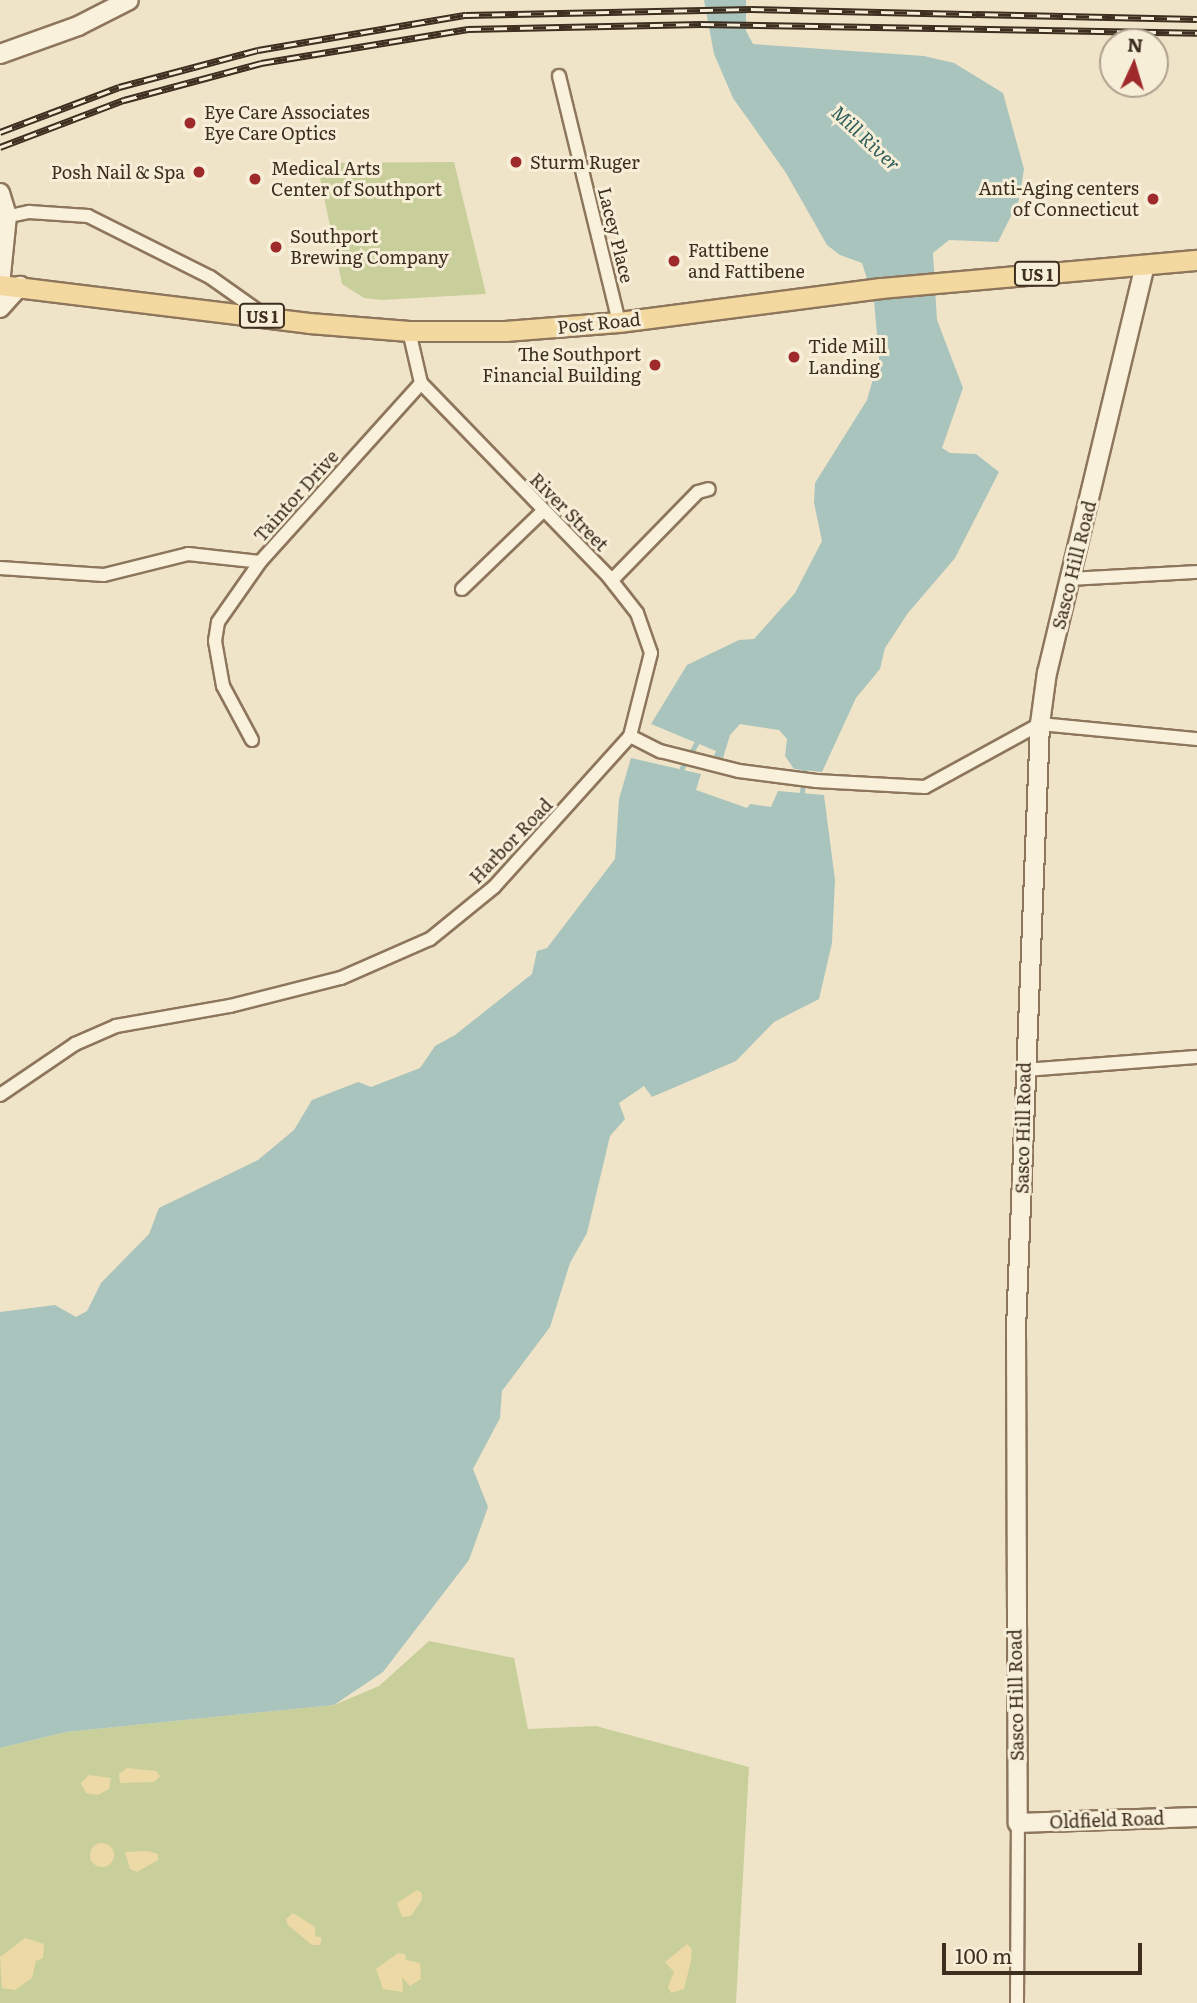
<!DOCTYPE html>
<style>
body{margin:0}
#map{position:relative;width:1197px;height:2003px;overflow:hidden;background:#f0e4c8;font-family:Literata,serif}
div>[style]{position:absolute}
.green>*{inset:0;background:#c9cf9b}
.sand>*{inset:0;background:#ecd9a5}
.round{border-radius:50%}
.water>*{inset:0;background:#a9c4bc}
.stream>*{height:4.5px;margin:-2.25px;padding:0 2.25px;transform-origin:2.25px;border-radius:2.25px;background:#a9c4bc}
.roads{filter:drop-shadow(2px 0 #8d765c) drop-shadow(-2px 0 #8d765c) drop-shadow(0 2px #8d765c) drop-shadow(0 -2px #8d765c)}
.street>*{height:12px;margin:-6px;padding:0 6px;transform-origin:6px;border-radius:6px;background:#faf1dc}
.secondary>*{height:18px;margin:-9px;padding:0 9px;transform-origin:9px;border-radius:9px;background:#faf1dc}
.primary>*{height:19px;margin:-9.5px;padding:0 9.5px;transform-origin:9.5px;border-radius:9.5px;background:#f3d9a0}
.rail>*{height:7px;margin-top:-3.5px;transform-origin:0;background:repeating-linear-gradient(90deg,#f7eed8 0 13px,#3d2e20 0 26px);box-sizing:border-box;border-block:2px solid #3d2e20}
.dots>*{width:19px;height:19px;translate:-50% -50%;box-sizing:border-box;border:4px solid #f7eed8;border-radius:50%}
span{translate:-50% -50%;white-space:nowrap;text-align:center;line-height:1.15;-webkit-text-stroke:6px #f7eed8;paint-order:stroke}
.shield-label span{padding:2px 5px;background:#f7eed8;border:2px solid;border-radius:5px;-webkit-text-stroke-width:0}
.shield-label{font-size:16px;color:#3d2e20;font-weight:700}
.poi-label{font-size:18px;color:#3d2e20}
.left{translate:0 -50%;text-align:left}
.right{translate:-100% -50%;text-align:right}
.street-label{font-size:18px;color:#3d2e20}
.water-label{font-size:19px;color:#2f5d5a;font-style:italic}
.north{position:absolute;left:1099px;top:28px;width:70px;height:70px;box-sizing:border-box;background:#f7eed8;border:2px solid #ada18e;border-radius:50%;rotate:4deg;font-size:19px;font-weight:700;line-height:28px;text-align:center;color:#3d2e20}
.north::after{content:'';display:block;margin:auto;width:24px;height:32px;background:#9e2a2b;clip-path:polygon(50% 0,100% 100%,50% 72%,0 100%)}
.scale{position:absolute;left:942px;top:1943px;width:200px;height:32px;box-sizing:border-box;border:4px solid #3d2e20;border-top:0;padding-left:9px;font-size:21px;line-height:24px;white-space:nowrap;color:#3d2e20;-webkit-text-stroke:5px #f7eed8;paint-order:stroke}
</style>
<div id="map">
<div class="green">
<i style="clip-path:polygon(454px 162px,486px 294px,381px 300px,364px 298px,342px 284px,317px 163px)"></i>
<i style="clip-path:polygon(429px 1641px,514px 1658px,528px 1729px,596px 1726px,749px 1767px,736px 2003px,0 2003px,0 1748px,66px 1732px,334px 1705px,379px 1686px)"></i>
</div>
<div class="sand">
<i style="clip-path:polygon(127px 1768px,156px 1771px,160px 1776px,154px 1782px,120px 1783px,119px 1774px)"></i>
<i style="clip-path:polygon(89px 1775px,111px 1778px,109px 1789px,98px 1795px,86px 1793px,81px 1783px)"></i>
<i class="round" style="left:90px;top:1843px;width:24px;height:24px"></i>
<i style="clip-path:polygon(147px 1851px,158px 1854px,158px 1860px,137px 1872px,130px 1869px,125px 1852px)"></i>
<i style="clip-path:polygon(417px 1890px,422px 1893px,422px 1900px,411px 1916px,402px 1917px,397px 1903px)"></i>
<i style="clip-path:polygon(293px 1913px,315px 1927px,315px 1936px,322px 1938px,320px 1945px,312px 1945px,288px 1925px,286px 1919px)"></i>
<i style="clip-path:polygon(25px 1938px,44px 1944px,43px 1958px,36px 1961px,32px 1978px,15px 1990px,2px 1988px,0 1957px)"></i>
<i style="clip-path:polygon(687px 1944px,692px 1949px,691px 1961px,684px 1989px,671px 1993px,668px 1987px,674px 1972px,665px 1962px)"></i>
<i style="clip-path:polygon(398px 1953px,405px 1954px,406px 1960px,420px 1963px,421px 1979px,410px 1986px,402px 1977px,403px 1992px,383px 1989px,376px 1969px)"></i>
</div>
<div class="water">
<i style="clip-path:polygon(704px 0,746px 0,746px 31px,753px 44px,924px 56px,954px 63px,1003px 93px,1024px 169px,1019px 200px,998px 242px,949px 240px,933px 253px,937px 320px,963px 388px,942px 448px,950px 453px,976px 454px,999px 472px,955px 558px,908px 613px,885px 648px,880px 669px,856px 698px,822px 772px,794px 769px,785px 756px,787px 739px,779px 730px,740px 724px,730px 735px,723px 758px,714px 756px,716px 751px,651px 724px,687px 665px,739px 640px,754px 639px,795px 593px,822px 541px,814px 503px,815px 483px,867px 400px,879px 358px,874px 300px,862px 263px,840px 255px,827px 245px,786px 173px,733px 98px,714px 54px)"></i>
<i style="clip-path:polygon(631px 758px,701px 774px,696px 790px,747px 808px,750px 804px,771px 807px,778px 791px,824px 795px,835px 880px,832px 943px,819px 999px,774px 1022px,736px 1061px,652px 1097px,644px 1086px,619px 1103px,625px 1119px,610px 1136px,587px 1233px,570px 1263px,550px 1327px,502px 1391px,500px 1418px,473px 1469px,488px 1507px,469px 1560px,383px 1672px,334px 1705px,66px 1732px,0 1748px,0 1312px,55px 1305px,76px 1317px,87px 1311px,101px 1283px,149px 1234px,159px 1208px,258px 1160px,294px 1130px,312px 1100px,358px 1082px,371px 1087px,420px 1068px,435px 1046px,455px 1035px,532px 974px,537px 951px,547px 948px,615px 859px,619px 799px)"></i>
</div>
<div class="stream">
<i style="left:682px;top:768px;width:30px;rotate:-60deg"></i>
<i style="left:802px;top:793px;width:23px;rotate:-85deg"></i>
</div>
<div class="roads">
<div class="street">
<i style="left:559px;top:76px;width:253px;rotate:76.3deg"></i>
<i style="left:0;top:218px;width:30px;rotate:-12deg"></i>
<i style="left:29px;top:212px;width:59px;rotate:3.9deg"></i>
<i style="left:88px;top:216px;width:136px;rotate:26.6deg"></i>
<i style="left:210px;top:277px;width:67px;rotate:35.3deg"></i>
<i style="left:409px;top:331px;width:53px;rotate:77deg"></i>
<i style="left:421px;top:383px;width:269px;rotate:45.9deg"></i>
<i style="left:608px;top:576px;width:47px;rotate:51.9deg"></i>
<i style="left:637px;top:613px;width:42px;rotate:70.7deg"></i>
<i style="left:651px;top:653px;width:86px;rotate:104.2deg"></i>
<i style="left:0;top:568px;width:104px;rotate:3.9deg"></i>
<i style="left:104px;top:575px;width:87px;rotate:-14deg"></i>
<i style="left:188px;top:554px;width:72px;rotate:6.3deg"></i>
<i style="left:260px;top:562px;width:241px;rotate:-48deg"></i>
<i style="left:1071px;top:579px;width:126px;rotate:-3.2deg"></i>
<i style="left:612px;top:580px;width:123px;rotate:-45.7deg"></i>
<i style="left:698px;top:492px;width:11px;rotate:-15deg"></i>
<i style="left:462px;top:589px;width:111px;rotate:-43.9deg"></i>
<i style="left:252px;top:740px;width:61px;rotate:-118.2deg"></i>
<i style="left:223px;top:686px;width:46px;rotate:-100.1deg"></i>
<i style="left:215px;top:641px;width:19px;rotate:-81deg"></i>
<i style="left:218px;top:622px;width:73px;rotate:-55deg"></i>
<i style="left:1024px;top:1070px;width:173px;rotate:-4.3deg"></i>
<i style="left:0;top:1095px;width:91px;rotate:-34.2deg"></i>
<i style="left:75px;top:1044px;width:45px;rotate:-23.7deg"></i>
<i style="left:116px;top:1026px;width:116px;rotate:-10deg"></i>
<i style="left:230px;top:1006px;width:114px;rotate:-14.2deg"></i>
<i style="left:341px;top:978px;width:97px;rotate:-23.7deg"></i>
<i style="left:430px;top:939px;width:82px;rotate:-39.1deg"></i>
<i style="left:494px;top:887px;width:203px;rotate:-48deg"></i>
<i style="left:630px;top:736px;width:34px;rotate:27deg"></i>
<i style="left:660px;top:751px;width:81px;rotate:14.2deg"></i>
<i style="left:739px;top:771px;width:78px;rotate:7.4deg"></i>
<i style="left:816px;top:781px;width:109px;rotate:3.2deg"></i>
<i style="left:925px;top:787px;width:131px;rotate:-28.7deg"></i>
<i style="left:1040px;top:724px;width:158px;rotate:5.5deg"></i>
<i style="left:1017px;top:2003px;width:180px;rotate:-89.7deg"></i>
</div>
<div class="secondary">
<i style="left:0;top:54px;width:83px;rotate:-19.7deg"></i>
<i style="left:78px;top:26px;width:57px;rotate:-27deg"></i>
<i style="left:0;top:193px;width:24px;rotate:73deg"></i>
<i style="left:7px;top:216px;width:69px;rotate:95.8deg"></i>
<i style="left:1145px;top:265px;width:419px;rotate:103.5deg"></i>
<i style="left:1047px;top:672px;width:52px;rotate:97.7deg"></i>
<i style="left:1040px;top:724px;width:605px;rotate:92.27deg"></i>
<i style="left:1016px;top:1329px;width:494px;rotate:89.8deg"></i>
<i style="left:1018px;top:1823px;width:179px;rotate:-1.9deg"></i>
<i style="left:0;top:308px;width:30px;rotate:-48deg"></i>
</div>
<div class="primary">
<i style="left:0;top:285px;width:311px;rotate:7deg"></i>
<i style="left:309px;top:323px;width:100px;rotate:4.6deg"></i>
<i style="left:409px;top:331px;width:96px"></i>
<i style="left:505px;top:331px;width:114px;rotate:-4.5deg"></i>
<i style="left:619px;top:322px;width:264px;rotate:-7.4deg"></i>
<i style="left:881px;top:288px;width:317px;rotate:-5.1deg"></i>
</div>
</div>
<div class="rail">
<i style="left:0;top:132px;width:127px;rotate:-20.7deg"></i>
<i style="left:119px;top:87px;width:144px;rotate:-14.9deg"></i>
<i style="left:258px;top:50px;width:211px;rotate:-9.6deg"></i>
<i style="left:466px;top:15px;width:285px;rotate:-1.2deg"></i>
<i style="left:751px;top:9px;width:446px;rotate:1.3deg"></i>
<i style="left:0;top:147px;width:133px;rotate:-20.8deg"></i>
<i style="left:124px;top:100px;width:142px;rotate:-15.1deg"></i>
<i style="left:261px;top:63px;width:210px;rotate:-9.3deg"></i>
<i style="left:468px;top:29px;width:233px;rotate:-1.2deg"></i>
<i style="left:701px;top:24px;width:496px;rotate:1deg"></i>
</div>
<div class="dots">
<i style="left:190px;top:123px;background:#9e2a2b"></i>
<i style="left:516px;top:162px;background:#9e2a2b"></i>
<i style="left:199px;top:172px;background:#9e2a2b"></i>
<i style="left:255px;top:179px;background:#9e2a2b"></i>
<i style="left:1153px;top:199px;background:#9e2a2b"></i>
<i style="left:276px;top:247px;background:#9e2a2b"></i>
<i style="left:674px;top:261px;background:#9e2a2b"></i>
<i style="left:794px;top:357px;background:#9e2a2b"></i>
<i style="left:655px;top:365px;background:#9e2a2b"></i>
</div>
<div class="shield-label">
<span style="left:1037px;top:274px">US 1</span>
<span style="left:262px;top:316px">US 1</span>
</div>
<div class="poi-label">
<span class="left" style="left:204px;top:123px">Eye Care Associates<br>Eye Care Optics</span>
<span class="left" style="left:530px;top:162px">Sturm Ruger</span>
<span class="left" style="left:271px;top:179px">Medical Arts<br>Center of Southport</span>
<span class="right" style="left:185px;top:172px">Posh Nail &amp; Spa</span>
<span class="right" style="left:1139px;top:199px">Anti-Aging centers<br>of Connecticut</span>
<span class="left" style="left:290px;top:247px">Southport<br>Brewing Company</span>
<span class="left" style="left:688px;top:261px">Fattibene<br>and Fattibene</span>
<span class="left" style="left:808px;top:357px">Tide Mill<br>Landing</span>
<span class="right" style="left:641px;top:365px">The Southport<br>Financial Building</span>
</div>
<div class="street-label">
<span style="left:616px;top:235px;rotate:76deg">Lacey Place</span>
<span style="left:599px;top:323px;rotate:-6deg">Post Road</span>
<span style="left:296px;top:496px;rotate:-48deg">Taintor Drive</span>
<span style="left:569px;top:512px;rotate:45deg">River Street</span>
<span style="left:1074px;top:565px;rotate:-76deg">Sasco Hill Road</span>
<span style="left:511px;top:841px;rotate:-46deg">Harbor Road</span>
<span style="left:1023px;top:1128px;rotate:-89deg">Sasco Hill Road</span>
<span style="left:1016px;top:1695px;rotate:-91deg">Sasco Hill Road</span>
<span style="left:1107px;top:1820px;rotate:-2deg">Oldfield Road</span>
</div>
<div class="water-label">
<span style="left:866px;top:138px;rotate:43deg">Mill River</span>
</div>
<div class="north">N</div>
<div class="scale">100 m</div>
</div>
